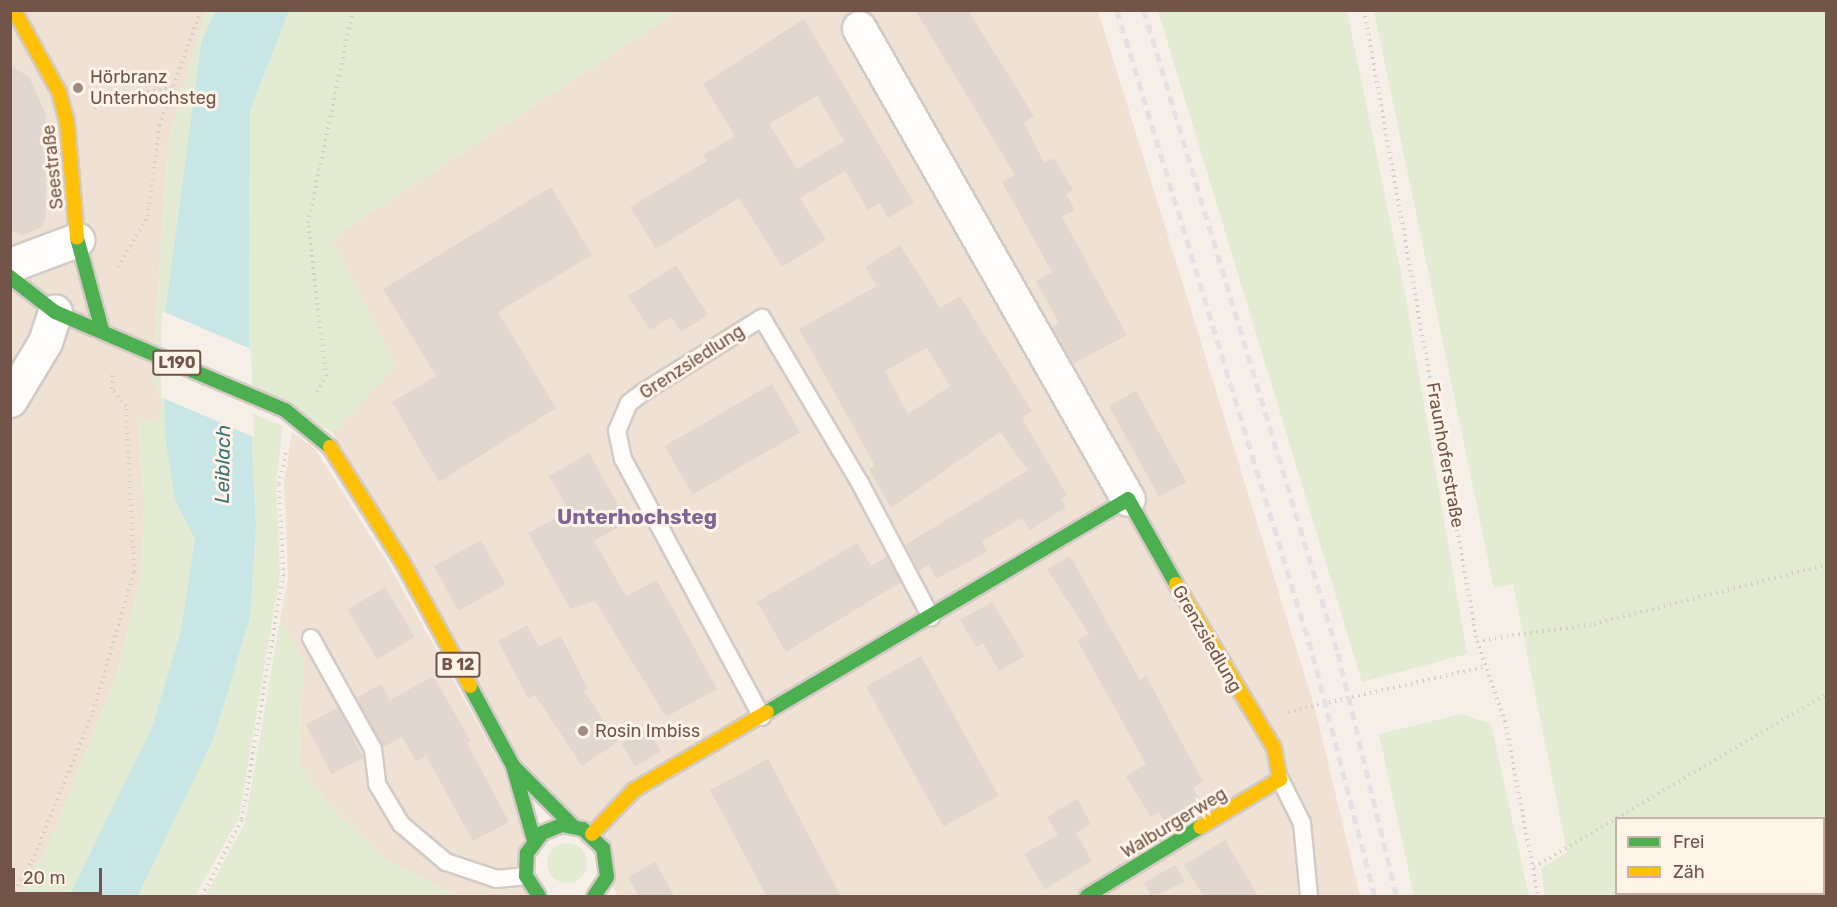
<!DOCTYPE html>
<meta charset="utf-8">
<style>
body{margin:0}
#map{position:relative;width:1837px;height:907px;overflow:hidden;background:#f6efe7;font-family:Rubik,sans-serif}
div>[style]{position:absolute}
.residential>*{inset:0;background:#efe1d4}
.green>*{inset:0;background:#e3ecd2}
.round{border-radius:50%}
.water>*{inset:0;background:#c9e6e6}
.pier>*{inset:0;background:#f6efe7}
.building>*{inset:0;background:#e2d7cf;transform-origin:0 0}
.path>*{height:4px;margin-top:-2px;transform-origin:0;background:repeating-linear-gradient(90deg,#d7cec9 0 1.5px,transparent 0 6px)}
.roads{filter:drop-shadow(2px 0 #d4cac5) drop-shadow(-2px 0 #d4cac5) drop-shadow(0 2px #d4cac5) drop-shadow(0 -2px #d4cac5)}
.lane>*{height:16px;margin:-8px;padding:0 8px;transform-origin:8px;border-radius:8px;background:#fefdfb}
.street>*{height:33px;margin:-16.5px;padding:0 16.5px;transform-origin:16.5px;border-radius:16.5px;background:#fefdfb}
.fast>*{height:14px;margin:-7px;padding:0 7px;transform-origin:7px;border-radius:7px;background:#4caf50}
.slow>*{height:14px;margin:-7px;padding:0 7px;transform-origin:7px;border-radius:7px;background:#ffc107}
.rail>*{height:4.5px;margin-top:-2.25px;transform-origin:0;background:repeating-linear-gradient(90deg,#e3e1e3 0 9px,transparent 0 15px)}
.dots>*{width:16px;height:16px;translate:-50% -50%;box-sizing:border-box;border:3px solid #fff4e7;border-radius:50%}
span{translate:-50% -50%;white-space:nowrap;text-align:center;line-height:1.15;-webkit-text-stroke:6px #fff4e7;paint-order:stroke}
.shield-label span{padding:2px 4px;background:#fff4e7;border:2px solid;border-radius:4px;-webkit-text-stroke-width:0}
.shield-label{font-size:16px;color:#735448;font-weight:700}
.poi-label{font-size:18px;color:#735448}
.left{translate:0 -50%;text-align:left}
.street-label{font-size:18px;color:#735448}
.water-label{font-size:20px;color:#3c7378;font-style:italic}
.quarter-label{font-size:21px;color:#816496;font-weight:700}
.frame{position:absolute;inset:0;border:12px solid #735448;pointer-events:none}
.legend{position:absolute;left:1615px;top:817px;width:210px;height:78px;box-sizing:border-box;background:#fff4e7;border:2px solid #c7b4a7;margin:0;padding:8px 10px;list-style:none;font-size:18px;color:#735448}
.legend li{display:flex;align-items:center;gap:12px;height:30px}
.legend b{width:30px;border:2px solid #c7b4a7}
.scale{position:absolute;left:12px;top:868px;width:90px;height:27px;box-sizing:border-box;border:3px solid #735448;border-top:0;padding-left:8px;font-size:18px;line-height:21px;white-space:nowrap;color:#735448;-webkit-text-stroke:4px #fff4e7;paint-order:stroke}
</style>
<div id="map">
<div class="residential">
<i style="clip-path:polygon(10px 11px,205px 11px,168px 143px,152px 380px,162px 403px,158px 422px,138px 429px,144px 503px,141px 573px,117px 674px,53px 834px,21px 896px,10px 896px)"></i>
<i style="clip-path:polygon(678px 11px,1098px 11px,1315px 709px,1360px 896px,618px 896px,576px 816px,519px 757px,333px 433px,331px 239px)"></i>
<i style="clip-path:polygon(292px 432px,315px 449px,388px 564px,503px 769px,523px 834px,527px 896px,457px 896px,383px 858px,337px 813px,300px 766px,303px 660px,280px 620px,288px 578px,284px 482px)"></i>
</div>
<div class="green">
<i style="clip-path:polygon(205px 11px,257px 11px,249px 36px,222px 519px,113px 896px,21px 896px,53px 834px,117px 674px,141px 573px,144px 503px,138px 429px,142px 419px,158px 421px,162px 403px,152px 381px,168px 143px)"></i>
<i style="clip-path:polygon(289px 11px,678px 11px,331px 239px,396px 366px,333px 433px,249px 383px,250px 111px)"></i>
<i style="clip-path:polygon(1158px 11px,1347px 11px,1404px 288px,1467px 654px,1362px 682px)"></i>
<i style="clip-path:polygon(evenodd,1374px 11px,1826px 11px,1826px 896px,1545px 896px,1541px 868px,1567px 852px,1513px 584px,1494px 588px,1374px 11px,1616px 818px,1824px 818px,1824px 894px,1616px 894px,1616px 818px)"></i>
<i style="clip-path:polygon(250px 412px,283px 426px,276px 484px,280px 575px,239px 818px,195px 896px,138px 896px,214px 738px,250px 618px,256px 528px)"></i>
<i style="clip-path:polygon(280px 620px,303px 660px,300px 766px,337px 813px,383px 858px,457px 896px,205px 896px,245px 823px)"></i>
<i style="clip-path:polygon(1462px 714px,1491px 724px,1529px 896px,1414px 896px,1379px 734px)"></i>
<i class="round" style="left:547px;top:843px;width:40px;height:40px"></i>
</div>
<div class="water">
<i style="clip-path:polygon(215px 11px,289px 11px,250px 111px,249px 383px,256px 528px,250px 618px,214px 738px,138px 896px,69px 896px,152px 728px,181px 630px,195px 539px,175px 500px,165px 437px,163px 329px,201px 44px)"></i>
</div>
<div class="pier">
<i style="clip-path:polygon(162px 311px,251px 349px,254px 437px,161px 397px)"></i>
</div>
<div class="building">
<i style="clip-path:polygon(915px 10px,968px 10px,1034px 116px,1024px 123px,1044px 163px,1054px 158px,1073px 190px,1066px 194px,1075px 210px,1062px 217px,1127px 335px,1073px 364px,1052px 327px,1059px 323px,1036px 281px,1052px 272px,1002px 182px,1015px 175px)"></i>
<i style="clip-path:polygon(evenodd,804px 19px,914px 203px,888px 218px,880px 203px,868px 210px,845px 171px,800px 198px,826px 240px,782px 267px,739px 198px,656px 249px,630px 207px,707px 161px,703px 155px,735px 136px,703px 84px,804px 19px,817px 96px,844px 141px,797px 169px,769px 124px,817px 96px)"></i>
<i style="clip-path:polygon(10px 65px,29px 77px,46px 115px,46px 217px,41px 228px,22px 235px,10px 230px)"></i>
<i style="clip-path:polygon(551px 187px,592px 255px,498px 312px,556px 408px,439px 482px,392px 402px,436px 376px,383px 289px)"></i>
<i style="clip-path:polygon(evenodd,900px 245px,940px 308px,960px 296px,1032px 411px,1022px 418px,1067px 495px,1061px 500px,1066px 507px,1030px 530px,1022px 518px,982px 541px,987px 552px,936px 579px,929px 565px,919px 571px,905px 545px,1028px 470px,1000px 432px,891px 508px,869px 469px,875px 466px,799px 329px,877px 286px,865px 267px,900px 245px,927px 348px,950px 386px,908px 414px,885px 371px,927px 348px)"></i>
<i style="clip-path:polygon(676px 265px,708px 315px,681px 332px,671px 317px,650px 330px,628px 296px)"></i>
<i style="left:772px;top:384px;width:56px;height:124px;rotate:60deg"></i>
<i style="left:1136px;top:391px;width:104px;height:31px;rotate:61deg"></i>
<i style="clip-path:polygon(589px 453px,628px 522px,594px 541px,626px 596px,657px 580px,717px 689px,666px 717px,595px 601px,570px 609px,528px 533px,569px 511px,549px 476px)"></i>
<i style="left:481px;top:540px;width:51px;height:54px;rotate:61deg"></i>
<i style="clip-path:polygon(857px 543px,871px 566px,887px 556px,901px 582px,786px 652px,757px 602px)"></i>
<i style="clip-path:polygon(1070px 556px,1140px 680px,1146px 676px,1203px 782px,1193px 788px,1200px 799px,1164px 821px,1159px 812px,1151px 817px,1126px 776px,1146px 764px,1077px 640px,1089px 634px,1047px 569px)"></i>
<i style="left:385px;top:587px;width:58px;height:44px;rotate:59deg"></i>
<i style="clip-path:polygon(992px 602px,1025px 656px,999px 671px,983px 643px,976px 647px,960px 620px)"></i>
<i style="clip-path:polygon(527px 625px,539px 647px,561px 636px,588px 689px,584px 691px,618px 742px,582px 766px,535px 695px,528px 698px,498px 641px)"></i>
<i style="left:921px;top:656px;width:160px;height:63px;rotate:61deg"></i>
<i style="clip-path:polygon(433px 676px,471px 741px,467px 743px,509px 822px,473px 841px,426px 756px,416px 761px,402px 737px,383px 747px,356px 698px,381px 684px,390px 700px)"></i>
<i style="left:338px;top:708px;width:56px;height:36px;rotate:63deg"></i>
<i style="left:647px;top:728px;width:27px;height:30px;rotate:59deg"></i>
<i style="clip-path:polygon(768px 759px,809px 836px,841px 897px,767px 897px,710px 790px)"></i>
<i style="clip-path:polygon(1077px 799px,1091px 824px,1076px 833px,1092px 861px,1045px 889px,1024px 854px,1058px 835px,1047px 817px)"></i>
<i style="clip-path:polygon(1225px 840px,1259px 897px,1204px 897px,1184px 865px)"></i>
<i style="clip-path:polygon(655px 862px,675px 897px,639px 897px,628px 877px)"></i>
<i style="clip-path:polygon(1175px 865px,1185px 882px,1152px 897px,1144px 883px)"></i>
</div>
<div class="path">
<i style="left:1364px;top:10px;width:641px;rotate:79.85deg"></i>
<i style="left:1477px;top:641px;width:85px;rotate:70.7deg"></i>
<i style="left:1505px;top:721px;width:178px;rotate:79.3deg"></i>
<i style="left:94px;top:108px;width:26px;rotate:-25deg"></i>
<i style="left:118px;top:97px;width:55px;rotate:-9.5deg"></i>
<i style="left:118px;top:267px;width:59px;rotate:-59.5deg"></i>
<i style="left:148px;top:216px;width:92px;rotate:-83.1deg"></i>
<i style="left:159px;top:125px;width:122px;rotate:-69.9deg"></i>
<i style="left:317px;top:392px;width:18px;rotate:-61deg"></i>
<i style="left:326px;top:376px;width:154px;rotate:-96.7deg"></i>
<i style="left:308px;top:223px;width:218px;rotate:-78.1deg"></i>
<i style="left:1477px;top:641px;width:118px;rotate:-8.3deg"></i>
<i style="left:1594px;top:624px;width:239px;rotate:-14.3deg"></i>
<i style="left:1288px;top:712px;width:200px;rotate:-13deg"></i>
<i style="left:1534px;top:867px;width:339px;rotate:-30.6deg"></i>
<i style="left:11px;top:896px;width:41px;rotate:-59deg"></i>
<i style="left:32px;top:861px;width:161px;rotate:-67.7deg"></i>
<i style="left:93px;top:712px;width:146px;rotate:-73.7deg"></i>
<i style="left:134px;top:572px;width:166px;rotate:-92.8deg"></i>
<i style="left:126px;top:406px;width:22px;rotate:-129deg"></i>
<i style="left:112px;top:389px;width:18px;rotate:-87deg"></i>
<i style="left:202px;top:896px;width:87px;rotate:-62.5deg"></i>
<i style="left:242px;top:819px;width:246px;rotate:-80.4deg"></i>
<i style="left:283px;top:576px;width:92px;rotate:-92.5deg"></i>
<i style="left:279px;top:484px;width:34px;rotate:-78deg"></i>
</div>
<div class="roads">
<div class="lane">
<i style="left:311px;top:638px;width:127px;rotate:60.8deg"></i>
<i style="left:373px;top:749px;width:35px;rotate:83deg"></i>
<i style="left:377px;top:784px;width:47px;rotate:59deg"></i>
<i style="left:401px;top:824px;width:59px;rotate:40.2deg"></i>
<i style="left:446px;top:862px;width:54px;rotate:18.4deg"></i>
<i style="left:497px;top:879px;width:29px;rotate:-6deg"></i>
<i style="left:762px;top:717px;width:293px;rotate:-118.3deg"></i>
<i style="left:623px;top:459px;width:29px;rotate:-102deg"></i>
<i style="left:617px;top:431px;width:30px;rotate:-67deg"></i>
<i style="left:629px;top:403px;width:20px;rotate:-37deg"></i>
<i style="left:645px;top:391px;width:138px;rotate:-32deg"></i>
<i style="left:762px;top:318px;width:192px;rotate:59.3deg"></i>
<i style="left:860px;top:483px;width:152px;rotate:62.1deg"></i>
<i style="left:1280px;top:779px;width:49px;rotate:63.4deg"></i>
<i style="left:1302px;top:823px;width:73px;rotate:84.5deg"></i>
</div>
<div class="street">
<i style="left:859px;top:28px;width:542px;rotate:60.27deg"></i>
<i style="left:10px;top:265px;width:72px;rotate:-20.5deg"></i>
<i style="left:10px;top:400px;width:68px;rotate:-58.9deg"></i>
<i style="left:45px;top:342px;width:32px;rotate:-72deg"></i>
</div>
<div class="fast">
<i style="left:77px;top:238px;width:95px;rotate:74.8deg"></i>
<i style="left:10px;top:277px;width:57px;rotate:37.9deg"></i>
<i style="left:55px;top:312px;width:250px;rotate:23.1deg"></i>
<i style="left:285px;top:410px;width:58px;rotate:39.4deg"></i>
<i style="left:470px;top:686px;width:91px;rotate:61.7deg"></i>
<i style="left:513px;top:766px;width:77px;rotate:74.2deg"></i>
<i style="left:767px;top:712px;width:419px;rotate:-30.5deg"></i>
<i style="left:1128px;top:499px;width:98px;rotate:60.5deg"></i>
<i style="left:513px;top:766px;width:85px;rotate:45deg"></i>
<i style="left:539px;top:896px;width:24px;rotate:-123deg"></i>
<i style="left:526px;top:876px;width:23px;rotate:-88deg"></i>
<i style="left:527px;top:853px;width:25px;rotate:-53deg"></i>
<i style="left:542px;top:833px;width:22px;rotate:-22deg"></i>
<i style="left:562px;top:825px;width:21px;rotate:11deg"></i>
<i style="left:583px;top:829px;width:28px;rotate:44deg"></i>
<i style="left:603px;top:848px;width:29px;rotate:82deg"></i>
<i style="left:607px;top:877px;width:23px;rotate:124deg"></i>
<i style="left:1087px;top:896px;width:132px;rotate:-31.4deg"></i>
</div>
<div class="slow">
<i style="left:14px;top:10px;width:94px;rotate:61.2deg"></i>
<i style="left:59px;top:92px;width:30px;rotate:75deg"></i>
<i style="left:67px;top:121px;width:117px;rotate:85.1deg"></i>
<i style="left:330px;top:447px;width:137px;rotate:57.8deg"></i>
<i style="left:403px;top:563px;width:140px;rotate:61.4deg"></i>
<i style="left:1176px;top:584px;width:191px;rotate:59.1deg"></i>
<i style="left:1274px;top:748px;width:32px;rotate:79deg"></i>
<i style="left:1280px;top:779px;width:93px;rotate:149deg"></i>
<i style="left:592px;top:834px;width:61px;rotate:-46.3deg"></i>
<i style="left:634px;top:790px;width:154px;rotate:-30.4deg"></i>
</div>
</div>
<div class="rail">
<i style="left:1117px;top:10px;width:674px;rotate:73.1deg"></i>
<i style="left:1313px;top:655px;width:249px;rotate:75.6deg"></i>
<i style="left:1144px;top:10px;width:672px;rotate:73.21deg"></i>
<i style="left:1338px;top:653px;width:250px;rotate:76.4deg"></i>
</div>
<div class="dots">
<i style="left:78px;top:88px;background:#a18a80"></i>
<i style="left:583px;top:731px;background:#a18a80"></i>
</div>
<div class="shield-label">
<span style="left:177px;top:363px">L190</span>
<span style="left:458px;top:665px">B 12</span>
</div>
<div class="poi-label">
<span class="left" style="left:90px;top:88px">Hörbranz<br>Unterhochsteg</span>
<span class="left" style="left:595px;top:731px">Rosin Imbiss</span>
</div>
<div class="street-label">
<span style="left:53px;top:167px;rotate:-96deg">Seestraße</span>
<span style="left:692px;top:362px;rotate:-33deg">Grenzsiedlung</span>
<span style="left:1445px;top:455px;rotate:80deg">Fraunhoferstraße</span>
<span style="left:1207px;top:639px;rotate:60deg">Grenzsiedlung</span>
<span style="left:1174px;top:823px;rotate:-31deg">Walburgerweg</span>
</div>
<div class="water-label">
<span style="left:223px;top:464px;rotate:-89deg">Leiblach</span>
</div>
<div class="quarter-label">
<span style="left:637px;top:517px">Unterhochsteg</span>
</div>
<div class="frame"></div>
<ul class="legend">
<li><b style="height:8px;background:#4caf50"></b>Frei</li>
<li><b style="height:8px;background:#ffc107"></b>Zäh</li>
</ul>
<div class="scale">20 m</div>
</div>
